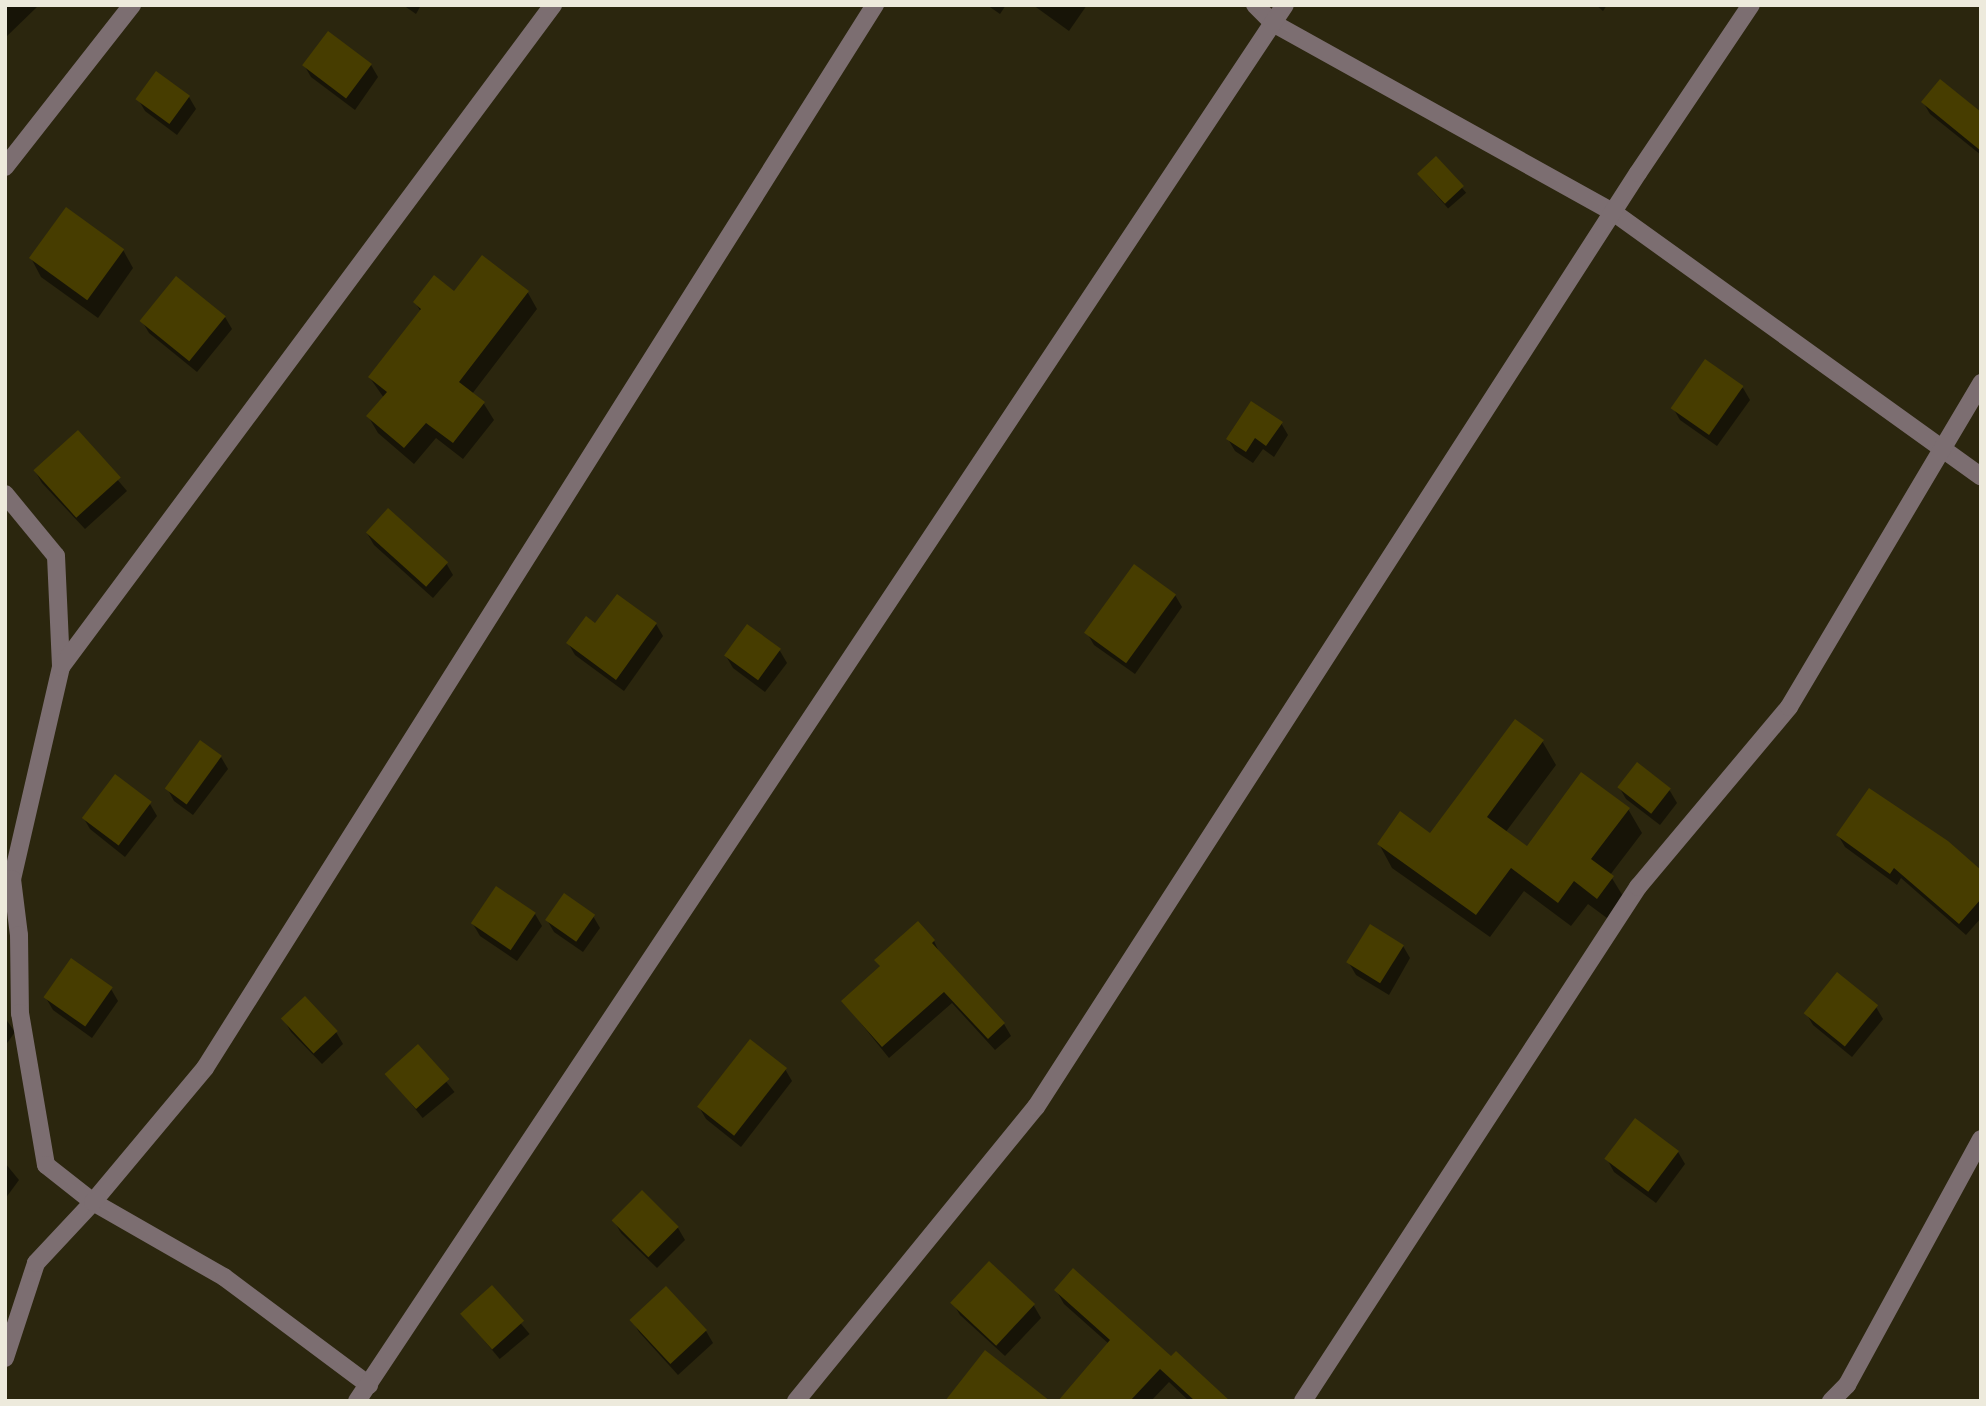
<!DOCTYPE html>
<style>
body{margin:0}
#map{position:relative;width:1986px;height:1406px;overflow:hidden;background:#2b260e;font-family:"Fira Sans",sans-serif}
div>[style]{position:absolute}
.shadow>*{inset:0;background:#0007;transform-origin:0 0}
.building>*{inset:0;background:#473d00;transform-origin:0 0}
.minor>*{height:18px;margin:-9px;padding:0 9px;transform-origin:9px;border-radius:9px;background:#7c6e71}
span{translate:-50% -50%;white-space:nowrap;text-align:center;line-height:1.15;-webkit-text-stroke:6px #2b260e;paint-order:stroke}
.frame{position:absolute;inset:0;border:7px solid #edeadc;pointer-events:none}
</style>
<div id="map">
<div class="shadow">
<i style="clip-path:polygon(5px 5px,39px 5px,5px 38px)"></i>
<i style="clip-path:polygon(403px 5px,421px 5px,416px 14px)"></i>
<i style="clip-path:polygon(987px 5px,1006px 5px,1000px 14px)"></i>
<i style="clip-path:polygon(1033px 5px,1087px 5px,1069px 31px)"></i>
<i style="clip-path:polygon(1596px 5px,1607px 5px,1603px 11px)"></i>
<i style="clip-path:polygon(304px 65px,371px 65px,378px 77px,355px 110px,311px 77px)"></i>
<i style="clip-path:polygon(189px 97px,196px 109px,177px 135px,145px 111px,138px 99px)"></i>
<i style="clip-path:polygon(1923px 102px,1981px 114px,1981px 155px,1930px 114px)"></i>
<i style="left:1436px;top:158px;width:46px;height:24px;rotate:49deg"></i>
<i style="clip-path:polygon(123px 250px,133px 268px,98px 318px,41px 277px,31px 258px)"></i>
<i style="clip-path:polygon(528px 293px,537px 309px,472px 394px,484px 404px,494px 420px,463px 459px,436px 438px,414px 464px,378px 433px,368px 416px,384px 398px,370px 378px,421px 312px,415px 302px,455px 294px)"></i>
<i style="clip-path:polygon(225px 317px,232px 329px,197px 372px,149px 333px,142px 321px)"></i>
<i style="clip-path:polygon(1743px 388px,1750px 400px,1717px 446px,1680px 420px,1673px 408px)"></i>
<i style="clip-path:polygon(1281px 423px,1288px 435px,1274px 457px,1263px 449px,1253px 463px,1235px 451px,1228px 439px)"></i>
<i style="clip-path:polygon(78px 433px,127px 491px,85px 529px,42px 483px,35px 471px)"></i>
<i style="clip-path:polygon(367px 533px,446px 563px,453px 575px,433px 598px,374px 545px)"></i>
<i style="clip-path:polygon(1175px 595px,1182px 607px,1135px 674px,1094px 645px,1087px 633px)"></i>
<i style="clip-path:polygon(656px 624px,663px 636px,624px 691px,575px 655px,568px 643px)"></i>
<i style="clip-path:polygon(780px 651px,787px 663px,765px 692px,733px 668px,726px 656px)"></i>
<i style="clip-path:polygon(1542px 741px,1556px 765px,1505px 833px,1527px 849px,1628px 809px,1642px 833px,1610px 875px,1626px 901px,1611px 921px,1588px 904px,1571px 926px,1524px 891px,1490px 937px,1392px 868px,1379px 844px,1431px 835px)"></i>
<i style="clip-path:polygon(221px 757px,228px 769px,193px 815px,174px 801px,167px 788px)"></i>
<i style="clip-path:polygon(1637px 765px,1670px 791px,1677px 803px,1660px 825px,1626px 799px,1619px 787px)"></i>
<i style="clip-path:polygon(150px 804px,157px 816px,125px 857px,90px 829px,83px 817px)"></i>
<i style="clip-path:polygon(1838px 835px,1981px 872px,1981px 918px,1966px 935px,1901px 878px,1897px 885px,1845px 847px)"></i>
<i style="clip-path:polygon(535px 914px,542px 926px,517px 961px,480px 936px,473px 924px)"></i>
<i style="clip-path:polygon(593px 916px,600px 928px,583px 952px,554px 932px,547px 920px)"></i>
<i style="clip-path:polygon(934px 941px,940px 954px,1004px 1024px,1011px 1036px,995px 1050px,952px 1003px,889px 1058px,843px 1001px)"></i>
<i style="clip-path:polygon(1403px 946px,1410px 958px,1389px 995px,1356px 975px,1349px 963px)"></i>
<i style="clip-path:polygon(111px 989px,118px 1001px,92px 1038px,53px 1010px,46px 998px)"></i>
<i style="clip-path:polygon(1876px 1007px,1883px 1019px,1852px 1057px,1813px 1025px,1806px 1013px)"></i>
<i style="clip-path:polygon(5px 1018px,15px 1032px,5px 1046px)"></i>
<i style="clip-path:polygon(284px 1020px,336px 1032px,343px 1044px,322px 1064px,291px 1032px)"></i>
<i style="left:418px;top:1047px;width:58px;height:41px;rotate:51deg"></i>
<i style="clip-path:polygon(785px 1069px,792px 1081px,741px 1147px,706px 1119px,699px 1107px)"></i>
<i style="clip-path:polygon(1678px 1152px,1685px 1164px,1656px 1203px,1614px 1172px,1607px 1159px)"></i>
<i style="clip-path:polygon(5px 1163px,19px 1180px,5px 1199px)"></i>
<i style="clip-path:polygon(614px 1221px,678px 1228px,685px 1240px,657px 1268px,621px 1233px)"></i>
<i style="clip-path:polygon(989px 1264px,1034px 1306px,1041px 1318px,1005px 1356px,960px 1315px,953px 1303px)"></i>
<i style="left:491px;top:1288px;width:60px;height:39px;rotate:50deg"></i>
<i style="clip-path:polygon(1056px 1290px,1171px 1359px,1226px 1401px,1189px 1401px,1169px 1382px,1151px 1401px,1060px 1401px,1109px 1344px,1064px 1304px)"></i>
<i style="clip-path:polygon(632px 1320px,706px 1331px,713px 1343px,678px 1375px,639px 1332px)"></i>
</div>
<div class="building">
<i style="left:328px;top:31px;width:55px;height:43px;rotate:37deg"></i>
<i style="left:156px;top:71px;width:42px;height:35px;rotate:36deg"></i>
<i style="clip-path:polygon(1940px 79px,1981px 112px,1981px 151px,1921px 102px)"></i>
<i style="left:1436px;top:156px;width:41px;height:26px;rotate:47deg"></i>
<i style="left:66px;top:207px;width:72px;height:63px;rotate:36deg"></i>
<i style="clip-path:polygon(482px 255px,529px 291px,459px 382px,485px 402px,453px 443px,426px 423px,404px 448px,366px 416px,387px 392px,368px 377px,421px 309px,413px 302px,434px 275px,454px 291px)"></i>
<i style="left:176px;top:276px;width:64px;height:58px;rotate:39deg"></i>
<i style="left:1705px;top:359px;width:47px;height:60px;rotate:35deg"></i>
<i style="clip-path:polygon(1251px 401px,1283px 422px,1266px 446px,1255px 438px,1246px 452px,1226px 439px)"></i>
<i style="left:78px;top:430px;width:64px;height:60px;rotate:48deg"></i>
<i style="left:388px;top:508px;width:81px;height:33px;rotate:42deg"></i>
<i style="left:1134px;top:564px;width:52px;height:85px;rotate:36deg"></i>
<i style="clip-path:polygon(617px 594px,657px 623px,616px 680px,566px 643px,586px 616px,595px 623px)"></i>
<i style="left:747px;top:624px;width:42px;height:39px;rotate:36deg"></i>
<i style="clip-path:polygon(1515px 719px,1544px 740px,1487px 817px,1527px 846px,1581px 772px,1630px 808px,1591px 859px,1614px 876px,1597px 899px,1574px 881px,1558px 903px,1511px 868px,1476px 915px,1377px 844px,1400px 811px,1430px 833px)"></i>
<i style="left:200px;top:740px;width:27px;height:60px;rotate:36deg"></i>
<i style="left:1637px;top:762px;width:43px;height:32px;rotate:38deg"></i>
<i style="left:115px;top:774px;width:46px;height:55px;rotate:37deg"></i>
<i style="clip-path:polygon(1869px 788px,1948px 841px,1981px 870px,1981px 899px,1959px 924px,1894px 868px,1890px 874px,1836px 835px)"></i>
<i style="left:496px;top:886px;width:48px;height:45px;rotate:34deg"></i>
<i style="left:564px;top:893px;width:38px;height:33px;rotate:35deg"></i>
<i style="clip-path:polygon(918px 921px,935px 940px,932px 943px,1005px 1023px,988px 1039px,944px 992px,882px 1047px,841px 1001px,880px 966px,874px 960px)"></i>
<i style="left:1370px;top:924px;width:40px;height:45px;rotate:32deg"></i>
<i style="left:71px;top:958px;width:51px;height:48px;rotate:35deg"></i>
<i style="left:1837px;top:972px;width:53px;height:53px;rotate:39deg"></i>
<i style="left:305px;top:996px;width:48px;height:33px;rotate:47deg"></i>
<i style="left:750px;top:1039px;width:47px;height:86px;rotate:38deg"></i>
<i style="left:418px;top:1044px;width:47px;height:45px;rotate:48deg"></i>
<i style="left:1635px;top:1118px;width:55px;height:51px;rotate:37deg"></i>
<i style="left:642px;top:1190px;width:52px;height:43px;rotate:45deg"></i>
<i style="left:989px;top:1261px;width:63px;height:57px;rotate:43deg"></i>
<i style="clip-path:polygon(1073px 1268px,1171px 1356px,1176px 1351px,1230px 1401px,1195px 1401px,1160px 1369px,1130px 1401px,1058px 1401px,1110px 1340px,1054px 1290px)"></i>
<i style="left:492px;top:1285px;width:48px;height:43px;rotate:48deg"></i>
<i style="left:666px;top:1286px;width:60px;height:50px;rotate:47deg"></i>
<i style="clip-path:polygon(985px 1350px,1050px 1401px,945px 1401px)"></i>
</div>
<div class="minor">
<i style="left:1255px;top:5px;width:25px;rotate:45deg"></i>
<i style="left:1273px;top:23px;width:389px;rotate:29.1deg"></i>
<i style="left:1613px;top:212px;width:453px;rotate:35.7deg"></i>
<i style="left:5px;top:167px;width:206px;rotate:-51.9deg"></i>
<i style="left:5px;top:494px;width:80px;rotate:50.6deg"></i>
<i style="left:56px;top:556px;width:111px;rotate:87.4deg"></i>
<i style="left:61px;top:667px;width:218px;rotate:103deg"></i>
<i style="left:12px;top:879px;width:7px;rotate:172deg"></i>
<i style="left:61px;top:667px;width:825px;rotate:-53.38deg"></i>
<i style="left:12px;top:879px;width:56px;rotate:82.9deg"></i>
<i style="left:19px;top:935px;width:78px;rotate:89.3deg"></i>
<i style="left:20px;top:1013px;width:154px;rotate:80.3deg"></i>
<i style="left:46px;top:1165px;width:60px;rotate:38.2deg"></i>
<i style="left:93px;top:1202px;width:151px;rotate:29.8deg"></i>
<i style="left:224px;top:1277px;width:181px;rotate:36.7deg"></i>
<i style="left:5px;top:1358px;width:100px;rotate:-71.9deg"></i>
<i style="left:36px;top:1263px;width:83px;rotate:-46.9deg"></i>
<i style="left:93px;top:1202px;width:175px;rotate:-50.1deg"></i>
<i style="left:205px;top:1068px;width:1257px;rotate:-57.78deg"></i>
<i style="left:357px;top:1401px;width:1676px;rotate:-56.39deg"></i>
<i style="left:796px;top:1401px;width:380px;rotate:-50.8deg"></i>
<i style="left:1036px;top:1107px;width:1111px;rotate:-57.2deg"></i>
<i style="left:1638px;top:173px;width:202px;rotate:-56.1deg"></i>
<i style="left:1303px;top:1401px;width:614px;rotate:-56.91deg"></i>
<i style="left:1638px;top:887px;width:235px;rotate:-50deg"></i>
<i style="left:1789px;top:707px;width:377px;rotate:-59.3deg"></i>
<i style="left:1831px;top:1401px;width:23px;rotate:-45deg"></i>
<i style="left:1847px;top:1385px;width:280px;rotate:-61.4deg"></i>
</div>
<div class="frame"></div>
</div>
